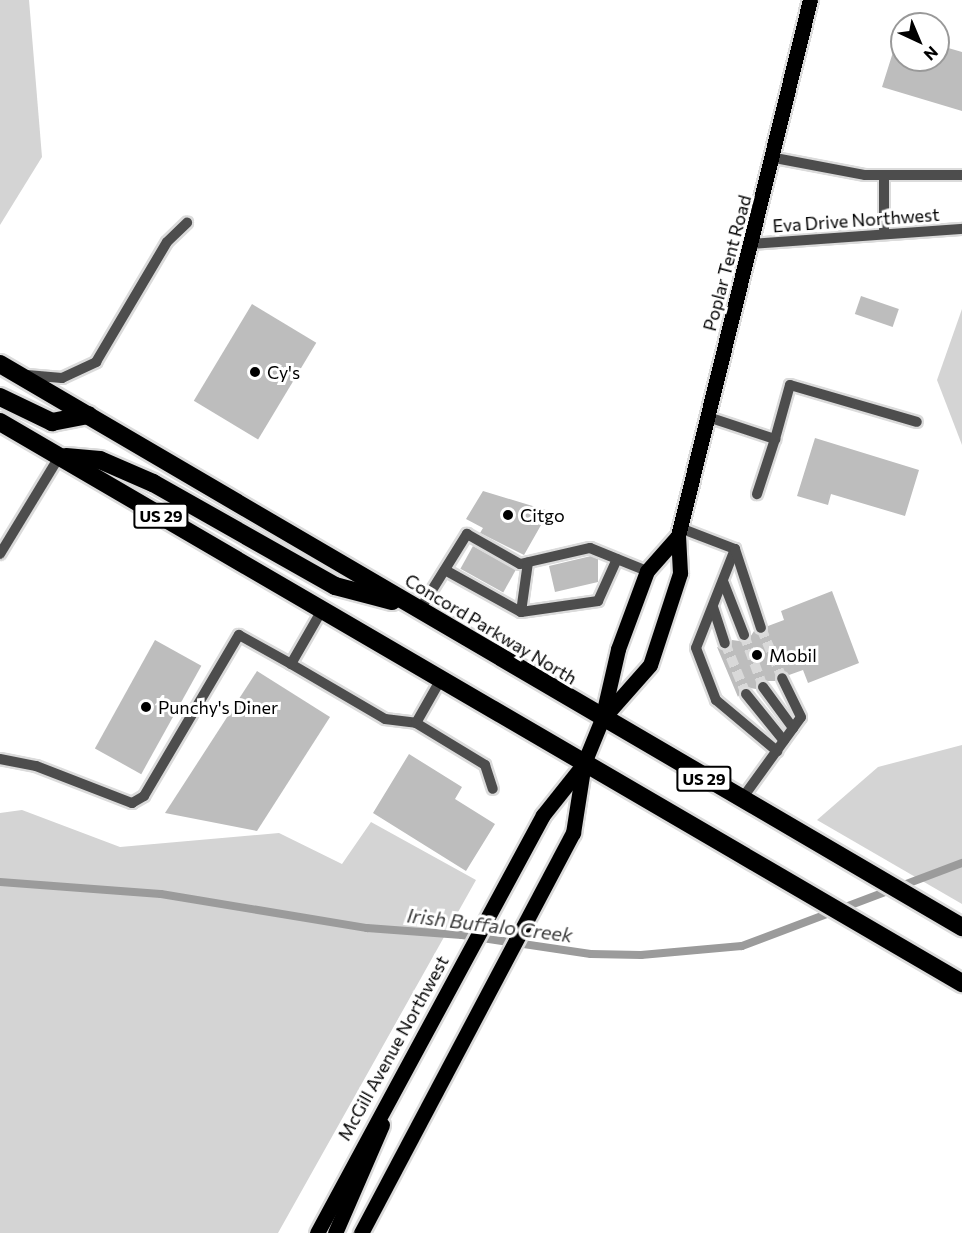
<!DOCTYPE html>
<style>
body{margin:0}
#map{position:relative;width:962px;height:1233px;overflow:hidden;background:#fff;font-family:Commissioner,sans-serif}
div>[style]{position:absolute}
.green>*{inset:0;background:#d4d4d4}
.stream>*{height:8px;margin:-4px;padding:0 4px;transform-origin:4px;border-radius:4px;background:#9b9b9b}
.building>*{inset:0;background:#bdbdbd;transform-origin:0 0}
.minor-tunnel>*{height:10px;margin-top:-5px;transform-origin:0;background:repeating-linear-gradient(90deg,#d9d9d9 0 10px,transparent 0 15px)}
.roads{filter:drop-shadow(2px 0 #dbdbdb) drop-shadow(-2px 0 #dbdbdb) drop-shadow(0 2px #dbdbdb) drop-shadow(0 -2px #dbdbdb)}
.minor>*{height:10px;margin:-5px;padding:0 5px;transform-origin:5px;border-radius:5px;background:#4d4d4d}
.major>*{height:15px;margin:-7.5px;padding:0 7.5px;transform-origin:7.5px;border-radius:7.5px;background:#000}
.highway>*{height:18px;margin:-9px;padding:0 9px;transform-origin:9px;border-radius:9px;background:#000}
.dots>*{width:16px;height:16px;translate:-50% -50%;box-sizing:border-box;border:3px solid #fff;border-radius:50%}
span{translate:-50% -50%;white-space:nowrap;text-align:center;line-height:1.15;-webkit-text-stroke:6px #fff;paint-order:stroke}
.shield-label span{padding:2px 4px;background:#fff;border:2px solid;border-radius:4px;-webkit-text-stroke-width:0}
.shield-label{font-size:16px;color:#000;font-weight:700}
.street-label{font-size:18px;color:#000}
.poi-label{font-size:18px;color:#000}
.left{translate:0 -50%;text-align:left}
.water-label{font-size:20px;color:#3c3c3c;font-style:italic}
.north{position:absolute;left:890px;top:12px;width:60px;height:60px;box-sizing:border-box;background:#fff;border:2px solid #999;border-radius:50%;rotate:136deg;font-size:16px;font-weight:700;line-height:24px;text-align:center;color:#000}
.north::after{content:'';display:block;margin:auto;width:21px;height:27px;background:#000;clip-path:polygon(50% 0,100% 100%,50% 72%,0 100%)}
</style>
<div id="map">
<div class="green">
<i style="clip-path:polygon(0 0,29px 0,42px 157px,0 225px)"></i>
<i style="clip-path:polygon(962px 309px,962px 445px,937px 380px)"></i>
<i style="clip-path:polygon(962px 745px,962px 904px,817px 820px,878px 767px)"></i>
<i style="clip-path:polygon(22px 810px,120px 847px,279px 833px,342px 864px,371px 822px,476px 880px,278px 1233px,0 1233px,0 813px)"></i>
</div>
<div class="stream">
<i style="left:0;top:882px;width:161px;rotate:4.3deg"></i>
<i style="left:161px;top:894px;width:209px;rotate:9.4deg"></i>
<i style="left:367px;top:928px;width:95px;rotate:4.2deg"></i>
<i style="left:462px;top:935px;width:130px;rotate:8.4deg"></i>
<i style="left:591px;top:954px;width:50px;rotate:1.1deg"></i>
<i style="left:641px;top:955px;width:101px;rotate:-5.1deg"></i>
<i style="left:742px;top:946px;width:235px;rotate:-20.7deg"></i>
</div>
<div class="building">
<i style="clip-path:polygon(899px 33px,902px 60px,938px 60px,938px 45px,962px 52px,962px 111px,882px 87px)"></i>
<i style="left:861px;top:296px;width:40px;height:19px;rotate:19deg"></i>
<i style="left:252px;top:304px;width:75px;height:113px;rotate:31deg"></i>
<i style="clip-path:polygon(815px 438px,919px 470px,905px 516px,831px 494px,828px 505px,797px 496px)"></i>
<i style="clip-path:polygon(483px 491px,549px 511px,524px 555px,480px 533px,483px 528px,466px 519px)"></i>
<i style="left:473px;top:546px;width:49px;height:26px;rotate:29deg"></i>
<i style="clip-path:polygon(591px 556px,598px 559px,598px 582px,555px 592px,549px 566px)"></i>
<i style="clip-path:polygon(832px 591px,859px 663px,808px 683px,803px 670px,789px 675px,779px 671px,775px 681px,759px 681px,756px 689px,744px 687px,738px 697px,717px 647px,728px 650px,732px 640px,747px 642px,754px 631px,764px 635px,768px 626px,784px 620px,781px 611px)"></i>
<i style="left:155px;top:640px;width:53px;height:124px;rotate:29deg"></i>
<i style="clip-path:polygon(257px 671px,330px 717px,257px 831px,165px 813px)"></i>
<i style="clip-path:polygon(409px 754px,462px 787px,455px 799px,495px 824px,466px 871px,373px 813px)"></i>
</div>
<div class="minor-tunnel">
<i style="left:761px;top:628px;width:54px;rotate:67.2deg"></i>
<i style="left:744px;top:635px;width:55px;rotate:69.9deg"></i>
<i style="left:725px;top:643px;width:55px;rotate:67.6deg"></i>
</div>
<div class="roads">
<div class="minor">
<i style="left:775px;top:158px;width:92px;rotate:10.7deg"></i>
<i style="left:865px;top:175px;width:97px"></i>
<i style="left:884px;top:234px;width:59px;rotate:-90deg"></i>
<i style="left:752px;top:244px;width:211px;rotate:-4.1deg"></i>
<i style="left:27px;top:375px;width:35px;rotate:5deg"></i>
<i style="left:62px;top:378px;width:38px;rotate:-25deg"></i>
<i style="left:96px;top:362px;width:139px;rotate:-59.4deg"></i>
<i style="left:167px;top:242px;width:28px;rotate:-44deg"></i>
<i style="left:708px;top:417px;width:71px;rotate:18.2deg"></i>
<i style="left:775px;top:439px;width:58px;rotate:108.1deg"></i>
<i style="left:775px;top:439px;width:56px;rotate:-74.5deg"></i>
<i style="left:790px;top:385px;width:132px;rotate:16.2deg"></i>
<i style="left:680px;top:528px;width:59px;rotate:20.9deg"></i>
<i style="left:735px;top:549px;width:106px;rotate:111.5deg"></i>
<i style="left:696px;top:648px;width:56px;rotate:69deg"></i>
<i style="left:716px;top:700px;width:80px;rotate:39.9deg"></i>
<i style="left:735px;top:549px;width:83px;rotate:71.8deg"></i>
<i style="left:0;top:554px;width:114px;rotate:-58.7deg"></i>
<i style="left:445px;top:570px;width:87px;rotate:28.9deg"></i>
<i style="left:521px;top:612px;width:78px;rotate:-8.1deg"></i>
<i style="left:598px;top:601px;width:46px;rotate:-65.7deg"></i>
<i style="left:723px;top:581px;width:58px;rotate:68.7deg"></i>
<i style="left:713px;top:607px;width:38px;rotate:72deg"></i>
<i style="left:419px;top:611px;width:91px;rotate:-58.1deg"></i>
<i style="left:467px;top:534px;width:61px;rotate:29.5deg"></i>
<i style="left:520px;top:564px;width:72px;rotate:-12.9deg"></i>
<i style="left:590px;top:548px;width:61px;rotate:22deg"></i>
<i style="left:521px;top:612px;width:50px;rotate:-82deg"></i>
<i style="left:291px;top:664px;width:109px;rotate:30.3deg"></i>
<i style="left:385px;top:719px;width:31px;rotate:7deg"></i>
<i style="left:416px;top:723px;width:51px;rotate:-60.4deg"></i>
<i style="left:763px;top:687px;width:51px;rotate:53.8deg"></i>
<i style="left:746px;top:694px;width:60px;rotate:51deg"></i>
<i style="left:416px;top:723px;width:81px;rotate:31.3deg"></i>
<i style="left:485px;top:765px;width:25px;rotate:72deg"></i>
<i style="left:0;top:759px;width:37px;rotate:11deg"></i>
<i style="left:36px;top:766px;width:103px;rotate:21.1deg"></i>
<i style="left:132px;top:803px;width:14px;rotate:-30deg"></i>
<i style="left:144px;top:796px;width:187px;rotate:-59.5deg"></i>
<i style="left:239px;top:635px;width:60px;rotate:29.1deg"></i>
<i style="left:291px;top:664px;width:62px;rotate:-60.1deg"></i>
<i style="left:741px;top:800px;width:102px;rotate:-54.1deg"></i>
<i style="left:801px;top:717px;width:43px;rotate:-116deg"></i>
</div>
<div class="major">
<i style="left:604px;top:717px;width:69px;rotate:-48.5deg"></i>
<i style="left:650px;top:665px;width:97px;rotate:-71.9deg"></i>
<i style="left:680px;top:573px;width:37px;rotate:-93deg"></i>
<i style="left:678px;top:536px;width:552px;rotate:-76.17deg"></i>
<i style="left:317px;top:1233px;width:475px;rotate:-61.6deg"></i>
<i style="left:543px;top:815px;width:63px;rotate:-51.5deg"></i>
<i style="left:335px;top:1233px;width:118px;rotate:-66.5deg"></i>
<i style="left:361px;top:1233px;width:453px;rotate:-62.1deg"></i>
<i style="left:573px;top:833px;width:71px;rotate:-81.1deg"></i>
<i style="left:584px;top:763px;width:48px;rotate:-67.8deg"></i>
<i style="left:602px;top:719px;width:72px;rotate:-77.1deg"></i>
<i style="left:618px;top:649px;width:83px;rotate:-69.6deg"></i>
<i style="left:647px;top:571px;width:47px;rotate:-48.5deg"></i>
</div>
<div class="highway">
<i style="left:0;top:364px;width:1115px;rotate:30.34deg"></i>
<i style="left:0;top:397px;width:58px;rotate:25.7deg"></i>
<i style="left:52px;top:422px;width:37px;rotate:-11deg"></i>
<i style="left:0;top:422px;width:1114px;rotate:30.25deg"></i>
<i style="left:66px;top:457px;width:34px;rotate:5deg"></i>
<i style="left:100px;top:460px;width:58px;rotate:23.5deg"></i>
<i style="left:153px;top:483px;width:209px;rotate:29.5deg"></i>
<i style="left:335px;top:586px;width:59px;rotate:14.7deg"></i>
</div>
</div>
<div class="dots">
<i style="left:255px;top:372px;background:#000"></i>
<i style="left:508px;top:515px;background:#000"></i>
<i style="left:757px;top:655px;background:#000"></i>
<i style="left:146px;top:707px;background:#000"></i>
</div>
<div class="shield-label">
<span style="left:161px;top:516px">US 29</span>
<span style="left:704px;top:779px">US 29</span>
</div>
<div class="street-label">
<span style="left:856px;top:220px;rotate:-4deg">Eva Drive Northwest</span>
<span style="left:727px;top:263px;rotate:-75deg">Poplar Tent Road</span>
<span style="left:491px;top:629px;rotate:31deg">Concord Parkway North</span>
<span style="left:393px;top:1048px;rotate:-61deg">McGill Avenue Northwest</span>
</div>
<div class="poi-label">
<span class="left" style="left:267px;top:372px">Cy's</span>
<span class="left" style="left:520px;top:515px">Citgo</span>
<span class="left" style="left:769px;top:655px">Mobil</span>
<span class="left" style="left:158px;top:707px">Punchy's Diner</span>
</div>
<div class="water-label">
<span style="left:490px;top:925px;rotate:7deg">Irish Buffalo Creek</span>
</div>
<div class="north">N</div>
</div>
